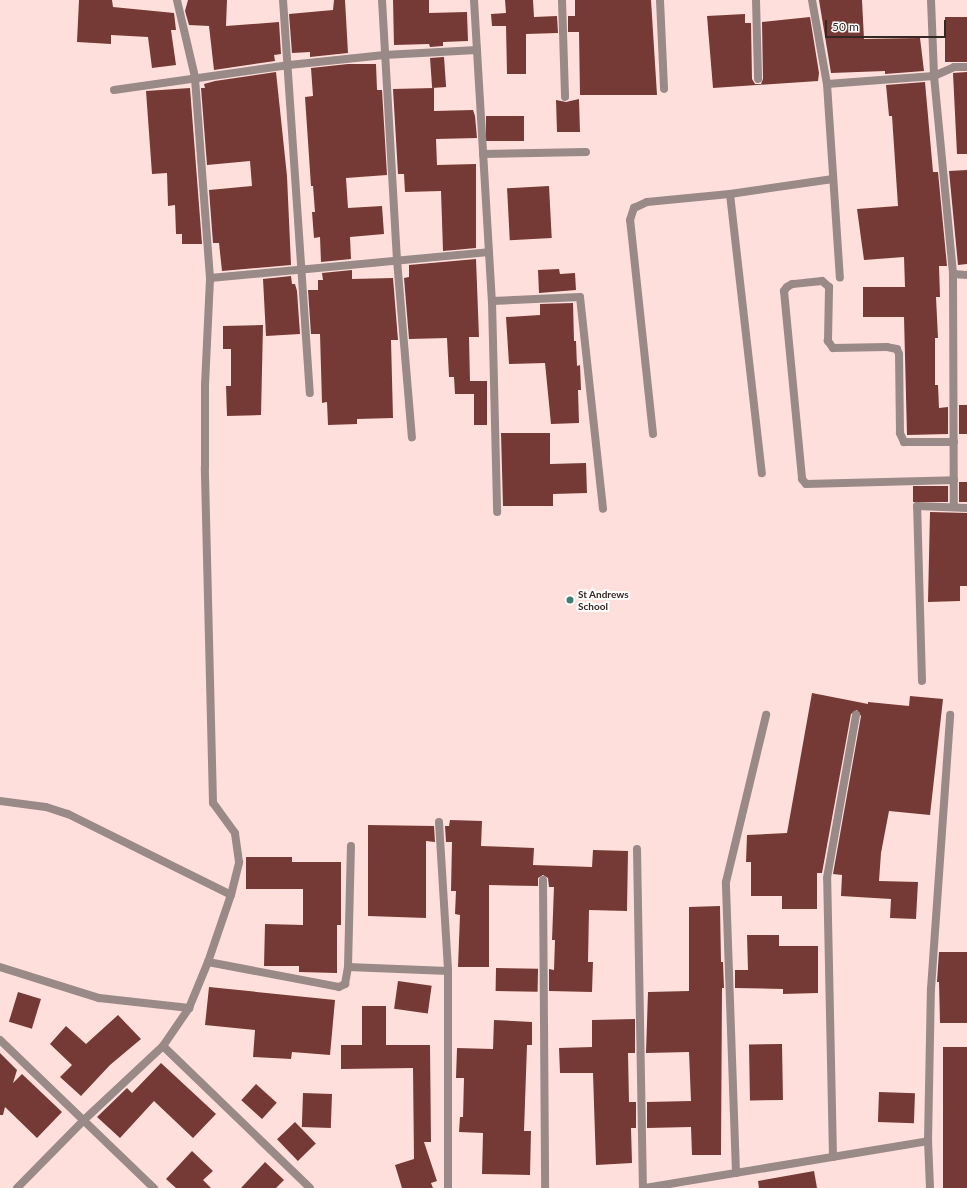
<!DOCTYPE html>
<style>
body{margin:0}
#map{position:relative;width:967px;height:1188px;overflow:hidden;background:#ffdfdb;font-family:Lato,sans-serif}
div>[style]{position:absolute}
.building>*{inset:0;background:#753a35;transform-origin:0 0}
.street>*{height:8px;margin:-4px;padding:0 4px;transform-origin:4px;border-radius:4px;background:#998987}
.dots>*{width:11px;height:11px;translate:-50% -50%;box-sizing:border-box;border:2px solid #fff;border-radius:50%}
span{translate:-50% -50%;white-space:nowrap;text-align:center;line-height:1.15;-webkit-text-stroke:4px #fff;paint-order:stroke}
.poi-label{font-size:10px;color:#352725;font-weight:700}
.left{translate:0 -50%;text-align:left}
.scale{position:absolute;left:825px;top:20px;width:121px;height:18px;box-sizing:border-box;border:2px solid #352725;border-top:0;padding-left:5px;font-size:12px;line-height:14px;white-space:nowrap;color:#352725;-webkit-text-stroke:3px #fff;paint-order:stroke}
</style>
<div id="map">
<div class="building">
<i style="clip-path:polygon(79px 0,112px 0,113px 7px,174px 13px,176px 30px,171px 30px,176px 65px,152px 68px,148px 37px,111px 35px,111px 44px,77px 42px)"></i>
<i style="clip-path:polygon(188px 0,227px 0,226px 26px,279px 22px,281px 54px,274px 55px,275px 61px,214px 70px,209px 26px,189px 25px,185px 11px)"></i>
<i style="clip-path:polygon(334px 0,345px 0,348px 53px,310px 57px,310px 52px,292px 53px,289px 14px,333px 10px)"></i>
<i style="clip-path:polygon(393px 0,429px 0,429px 13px,467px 12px,468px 41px,443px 42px,443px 46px,430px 47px,429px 44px,394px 45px)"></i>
<i style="clip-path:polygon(505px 0,533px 0,534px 17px,557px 16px,558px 33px,526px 34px,526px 74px,507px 74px,506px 26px,492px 26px,491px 14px,506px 13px)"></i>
<i style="clip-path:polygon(575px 0,651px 0,657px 95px,580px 95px,579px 32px,568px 32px,568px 16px,575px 16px)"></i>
<i style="clip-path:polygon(819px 0,862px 0,864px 39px,920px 38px,924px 71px,885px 74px,885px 71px,831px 73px)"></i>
<i style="clip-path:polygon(745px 14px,745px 23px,751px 23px,752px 79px,755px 84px,761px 84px,763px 79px,762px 22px,810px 17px,819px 73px,818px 81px,713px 88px,707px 16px)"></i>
<i style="left:967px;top:17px;width:45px;height:22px;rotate:90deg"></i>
<i style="left:444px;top:57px;width:30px;height:14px;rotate:86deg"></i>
<i style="clip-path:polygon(348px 64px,376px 64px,377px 90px,382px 90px,387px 175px,346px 178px,348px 208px,382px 206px,384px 234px,350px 237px,351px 259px,321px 262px,320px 237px,314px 238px,312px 212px,315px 212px,313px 186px,311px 186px,305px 97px,313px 96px,311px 68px)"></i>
<i style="clip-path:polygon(276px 72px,287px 176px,291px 265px,222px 271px,219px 243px,213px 243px,209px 190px,252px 186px,250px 161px,207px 165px,201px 88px,205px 88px,204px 84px,215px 81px)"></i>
<i style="clip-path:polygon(967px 72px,967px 154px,957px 154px,953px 73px)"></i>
<i style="clip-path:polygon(925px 82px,933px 172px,938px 172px,947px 266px,939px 266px,940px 297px,936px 297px,938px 338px,935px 338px,935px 385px,938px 385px,939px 408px,948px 407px,948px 434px,907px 435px,904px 317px,863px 317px,863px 287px,905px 287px,904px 257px,864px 260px,857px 209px,898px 206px,892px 116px,889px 116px,886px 85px)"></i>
<i style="clip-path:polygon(190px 88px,202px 244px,182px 244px,182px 234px,176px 234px,175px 205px,168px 206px,167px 173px,152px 174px,146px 91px)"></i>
<i style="clip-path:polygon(434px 88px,434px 111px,473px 110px,475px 116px,477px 138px,436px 139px,437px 165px,476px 164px,476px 248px,443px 251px,441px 191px,405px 192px,404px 174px,398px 174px,393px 89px)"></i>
<i style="clip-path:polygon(579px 99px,580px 132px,557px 132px,556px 100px,566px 102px)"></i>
<i style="left:486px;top:116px;width:38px;height:25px"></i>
<i style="clip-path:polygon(967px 170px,967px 264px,958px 265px,949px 171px)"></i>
<i style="left:549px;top:186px;width:52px;height:42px;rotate:87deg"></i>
<i style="clip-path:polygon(476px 259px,479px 337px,469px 337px,470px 381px,487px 381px,487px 425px,474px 425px,474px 394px,455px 394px,454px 377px,449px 377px,447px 338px,409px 339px,404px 278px,409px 277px,409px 265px)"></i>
<i style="clip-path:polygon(559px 269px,560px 274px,575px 273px,576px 290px,539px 293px,538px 270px)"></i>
<i style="clip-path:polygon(352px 270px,352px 279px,393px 278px,398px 340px,391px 340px,393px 418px,357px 419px,357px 424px,328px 425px,327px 402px,322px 403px,320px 334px,311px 334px,308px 290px,318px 290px,318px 280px,323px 280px,322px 273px)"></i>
<i style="clip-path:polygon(291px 276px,292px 284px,295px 284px,297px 291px,300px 334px,266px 336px,263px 279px)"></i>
<i style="clip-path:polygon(573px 303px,574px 341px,576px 341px,577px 366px,580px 365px,581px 390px,578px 390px,579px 423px,551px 424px,545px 363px,509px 364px,506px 317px,540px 315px,540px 304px)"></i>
<i style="clip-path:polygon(263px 325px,261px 415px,227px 416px,226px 386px,231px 386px,231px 349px,223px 349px,223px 326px)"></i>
<i style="left:967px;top:405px;width:29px;height:8px;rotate:90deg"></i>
<i style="clip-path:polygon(501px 433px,550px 433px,550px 464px,586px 463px,587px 493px,553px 494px,553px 506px,503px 506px)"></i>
<i style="left:967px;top:482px;width:20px;height:8px;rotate:90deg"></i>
<i style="left:948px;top:486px;width:16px;height:35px;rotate:90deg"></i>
<i style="clip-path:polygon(930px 512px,967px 513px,967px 586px,960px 586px,960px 601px,928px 602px)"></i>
<i style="clip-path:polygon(812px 693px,868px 704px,868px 702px,909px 706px,910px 696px,943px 699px,930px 815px,889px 811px,881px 853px,879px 881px,918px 882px,916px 919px,890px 918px,891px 899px,841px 896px,842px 875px,833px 874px,861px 716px,857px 710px,851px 714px,822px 873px,817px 873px,817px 909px,782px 909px,782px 896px,751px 896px,751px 862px,746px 862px,747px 835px,787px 833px)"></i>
<i style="clip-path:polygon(450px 820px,482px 821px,481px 846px,534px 848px,533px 865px,592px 867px,593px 850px,628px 851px,627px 911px,589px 910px,588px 962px,593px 962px,592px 992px,549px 991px,549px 969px,554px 970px,555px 940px,552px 940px,554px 887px,549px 887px,548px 878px,543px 875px,538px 878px,538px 886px,489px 885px,489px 967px,458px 967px,460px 915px,455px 914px,456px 891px,451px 891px,452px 842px,446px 842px,445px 826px,449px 826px)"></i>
<i style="clip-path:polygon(368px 825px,434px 826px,435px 842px,426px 841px,426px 918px,368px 916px)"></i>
<i style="clip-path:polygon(246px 857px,292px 857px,292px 862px,341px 862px,341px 925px,337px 925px,337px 973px,299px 972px,299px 966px,264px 966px,265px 924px,303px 925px,303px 889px,246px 889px)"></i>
<i style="clip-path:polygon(720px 906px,721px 962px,723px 962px,724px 988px,722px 988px,721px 1155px,692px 1155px,691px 1127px,647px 1128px,647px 1102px,691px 1101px,689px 1052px,646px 1053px,648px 992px,689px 991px,689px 907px)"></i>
<i style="clip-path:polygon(747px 935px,779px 935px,779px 946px,818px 946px,818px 993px,783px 994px,783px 989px,735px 988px,735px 970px,748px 970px)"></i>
<i style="clip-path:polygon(939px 952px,967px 952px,967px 1023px,940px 1023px,939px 982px,937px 982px)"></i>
<i style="left:496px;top:968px;width:42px;height:23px;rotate:1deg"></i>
<i style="left:398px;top:981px;width:34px;height:28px;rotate:8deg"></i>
<i style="clip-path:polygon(209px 987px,335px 1000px,330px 1055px,292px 1052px,291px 1059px,253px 1057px,255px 1030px,205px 1025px)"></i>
<i style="left:18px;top:992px;width:24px;height:31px;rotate:17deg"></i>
<i style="clip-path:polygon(362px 1006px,386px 1006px,386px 1045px,430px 1045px,431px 1142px,424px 1142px,437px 1181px,431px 1183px,433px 1188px,402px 1188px,395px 1165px,414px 1159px,413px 1068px,341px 1069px,341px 1045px,362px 1045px)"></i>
<i style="clip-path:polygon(118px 1015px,141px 1039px,110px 1065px,81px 1096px,60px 1077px,72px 1065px,50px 1044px,66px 1026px,86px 1044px)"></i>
<i style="clip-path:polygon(635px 1019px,635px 1053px,628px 1053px,629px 1102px,636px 1102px,636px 1128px,631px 1128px,632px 1163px,596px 1165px,593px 1073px,560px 1073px,559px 1048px,592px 1047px,592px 1020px)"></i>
<i style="clip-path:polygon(494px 1020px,532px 1022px,532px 1045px,527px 1045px,524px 1131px,531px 1131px,530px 1175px,482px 1174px,483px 1133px,459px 1132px,460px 1117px,463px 1117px,464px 1078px,456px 1078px,457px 1048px,493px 1049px)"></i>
<i style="left:782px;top:1044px;width:56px;height:33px;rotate:89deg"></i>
<i style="left:967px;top:1047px;width:141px;height:24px;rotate:90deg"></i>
<i style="clip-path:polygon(0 1053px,17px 1070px,13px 1083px,22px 1074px,62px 1112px,37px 1138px,5px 1107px,3px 1115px,0 1115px)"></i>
<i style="clip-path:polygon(161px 1063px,216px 1114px,193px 1138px,154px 1101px,120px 1138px,97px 1117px,127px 1088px,132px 1093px)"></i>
<i style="left:256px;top:1084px;width:28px;height:22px;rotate:42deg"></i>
<i style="left:879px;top:1092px;width:36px;height:30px;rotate:2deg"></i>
<i style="left:303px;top:1093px;width:29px;height:34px;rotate:2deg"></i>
<i style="left:295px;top:1122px;width:30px;height:25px;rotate:46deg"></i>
<i style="clip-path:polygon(192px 1151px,213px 1171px,203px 1180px,211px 1188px,176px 1188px,166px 1179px)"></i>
<i style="clip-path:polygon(265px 1162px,284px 1180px,276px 1188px,241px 1188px)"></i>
<i style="clip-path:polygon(814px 1171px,817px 1188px,759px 1188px,758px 1181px)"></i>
</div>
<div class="street">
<i style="left:283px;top:0;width:394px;rotate:86.1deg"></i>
<i style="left:382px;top:0;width:260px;rotate:86.7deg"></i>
<i style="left:397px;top:260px;width:178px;rotate:85.2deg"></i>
<i style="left:474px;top:0;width:302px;rotate:86.6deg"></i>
<i style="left:492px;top:301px;width:211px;rotate:88.6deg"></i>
<i style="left:562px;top:0;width:97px;rotate:88.2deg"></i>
<i style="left:660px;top:0;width:89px;rotate:87.4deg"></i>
<i style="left:756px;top:0;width:79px;rotate:88.5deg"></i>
<i style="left:812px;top:0;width:85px;rotate:79.9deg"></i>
<i style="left:827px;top:84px;width:194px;rotate:86.2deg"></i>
<i style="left:931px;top:0;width:76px;rotate:87.7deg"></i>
<i style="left:934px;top:76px;width:199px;rotate:84.5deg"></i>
<i style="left:953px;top:274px;width:232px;rotate:89.8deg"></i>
<i style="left:827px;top:84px;width:107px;rotate:-4.3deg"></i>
<i style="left:934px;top:76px;width:22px;rotate:-24deg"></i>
<i style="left:954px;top:67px;width:13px"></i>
<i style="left:114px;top:90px;width:177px;rotate:-8.1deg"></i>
<i style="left:289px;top:65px;width:96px;rotate:-6deg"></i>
<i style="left:384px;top:55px;width:93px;rotate:-3.1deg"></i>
<i style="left:483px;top:154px;width:103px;rotate:-1.1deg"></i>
<i style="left:730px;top:194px;width:281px;rotate:83.5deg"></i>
<i style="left:953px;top:274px;width:14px;rotate:4deg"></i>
<i style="left:210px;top:278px;width:280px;rotate:-5.3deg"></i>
<i style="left:492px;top:301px;width:88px;rotate:-2.6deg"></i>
<i style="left:580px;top:297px;width:213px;rotate:83.8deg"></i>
<i style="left:653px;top:434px;width:215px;rotate:-96.1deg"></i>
<i style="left:630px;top:220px;width:13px;rotate:-72deg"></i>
<i style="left:634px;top:208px;width:14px;rotate:-25deg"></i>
<i style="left:647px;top:202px;width:83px;rotate:-5.5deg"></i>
<i style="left:730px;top:194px;width:104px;rotate:-8.3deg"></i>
<i style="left:954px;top:442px;width:50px;rotate:180deg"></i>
<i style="left:904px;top:442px;width:10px;rotate:-114deg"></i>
<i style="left:900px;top:433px;width:79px;rotate:-90.7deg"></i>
<i style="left:899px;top:354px;width:5px;rotate:-112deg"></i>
<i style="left:897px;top:349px;width:10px;rotate:-169deg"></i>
<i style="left:887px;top:347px;width:54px;rotate:178.9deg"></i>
<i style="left:833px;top:348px;width:9px;rotate:-126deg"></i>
<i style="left:828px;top:341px;width:54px;rotate:-88.9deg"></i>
<i style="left:829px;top:287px;width:9px;rotate:-139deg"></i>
<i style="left:822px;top:281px;width:30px;rotate:174deg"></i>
<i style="left:792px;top:284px;width:6px;rotate:149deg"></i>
<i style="left:787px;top:287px;width:5px;rotate:127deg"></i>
<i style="left:784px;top:291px;width:189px;rotate:84.5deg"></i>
<i style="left:802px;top:479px;width:6px;rotate:51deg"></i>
<i style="left:806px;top:484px;width:148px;rotate:-1.5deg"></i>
<i style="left:922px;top:681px;width:175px;rotate:-91.6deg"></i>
<i style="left:917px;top:506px;width:50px;rotate:2.3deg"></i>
<i style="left:0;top:801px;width:46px;rotate:7.4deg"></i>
<i style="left:46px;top:807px;width:23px;rotate:18deg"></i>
<i style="left:68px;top:814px;width:182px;rotate:26.4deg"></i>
<i style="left:439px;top:822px;width:149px;rotate:86.5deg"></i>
<i style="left:448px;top:971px;width:217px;rotate:90deg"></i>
<i style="left:637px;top:849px;width:339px;rotate:89deg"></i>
<i style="left:543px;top:880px;width:308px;rotate:89.6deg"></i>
<i style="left:208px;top:962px;width:133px;rotate:10.8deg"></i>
<i style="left:339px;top:987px;width:7px;rotate:-27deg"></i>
<i style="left:345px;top:984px;width:17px;rotate:-80deg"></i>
<i style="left:348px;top:967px;width:121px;rotate:-88.6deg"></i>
<i style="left:0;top:967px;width:104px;rotate:17.4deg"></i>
<i style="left:99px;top:998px;width:91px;rotate:6.3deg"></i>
<i style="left:348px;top:967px;width:100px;rotate:2.3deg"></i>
<i style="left:0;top:1040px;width:214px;rotate:43.9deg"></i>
<i style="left:163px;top:1046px;width:204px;rotate:44deg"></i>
<i style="left:833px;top:1157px;width:279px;rotate:-91.2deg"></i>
<i style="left:827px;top:878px;width:166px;rotate:-79.9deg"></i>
<i style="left:736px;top:1173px;width:291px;rotate:-92deg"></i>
<i style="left:726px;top:882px;width:172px;rotate:-76.5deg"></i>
<i style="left:17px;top:1188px;width:97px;rotate:-45.4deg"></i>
<i style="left:85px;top:1119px;width:107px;rotate:-43.1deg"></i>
<i style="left:163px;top:1046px;width:46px;rotate:-55.6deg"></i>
<i style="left:189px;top:1008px;width:50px;rotate:-67.6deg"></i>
<i style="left:208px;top:962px;width:71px;rotate:-71.1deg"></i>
<i style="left:231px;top:895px;width:34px;rotate:-76deg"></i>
<i style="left:239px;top:862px;width:29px;rotate:-98deg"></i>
<i style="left:235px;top:833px;width:37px;rotate:-126deg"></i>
<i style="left:213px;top:803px;width:336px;rotate:-91.4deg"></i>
<i style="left:205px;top:467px;width:82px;rotate:-90deg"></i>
<i style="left:205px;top:385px;width:107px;rotate:-87.3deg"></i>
<i style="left:210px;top:278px;width:202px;rotate:-94.3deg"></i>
<i style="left:195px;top:77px;width:79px;rotate:-103.2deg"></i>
<i style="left:645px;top:1188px;width:287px;rotate:-9.4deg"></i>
<i style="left:930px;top:1188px;width:47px;rotate:-92.4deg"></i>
<i style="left:928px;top:1141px;width:152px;rotate:-88.9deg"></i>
<i style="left:931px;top:989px;width:275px;rotate:-86deg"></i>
</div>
<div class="dots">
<i style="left:570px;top:600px;background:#3d7f70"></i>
</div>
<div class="poi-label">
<span class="left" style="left:578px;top:600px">St Andrews<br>School</span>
</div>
<div class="scale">50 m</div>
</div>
